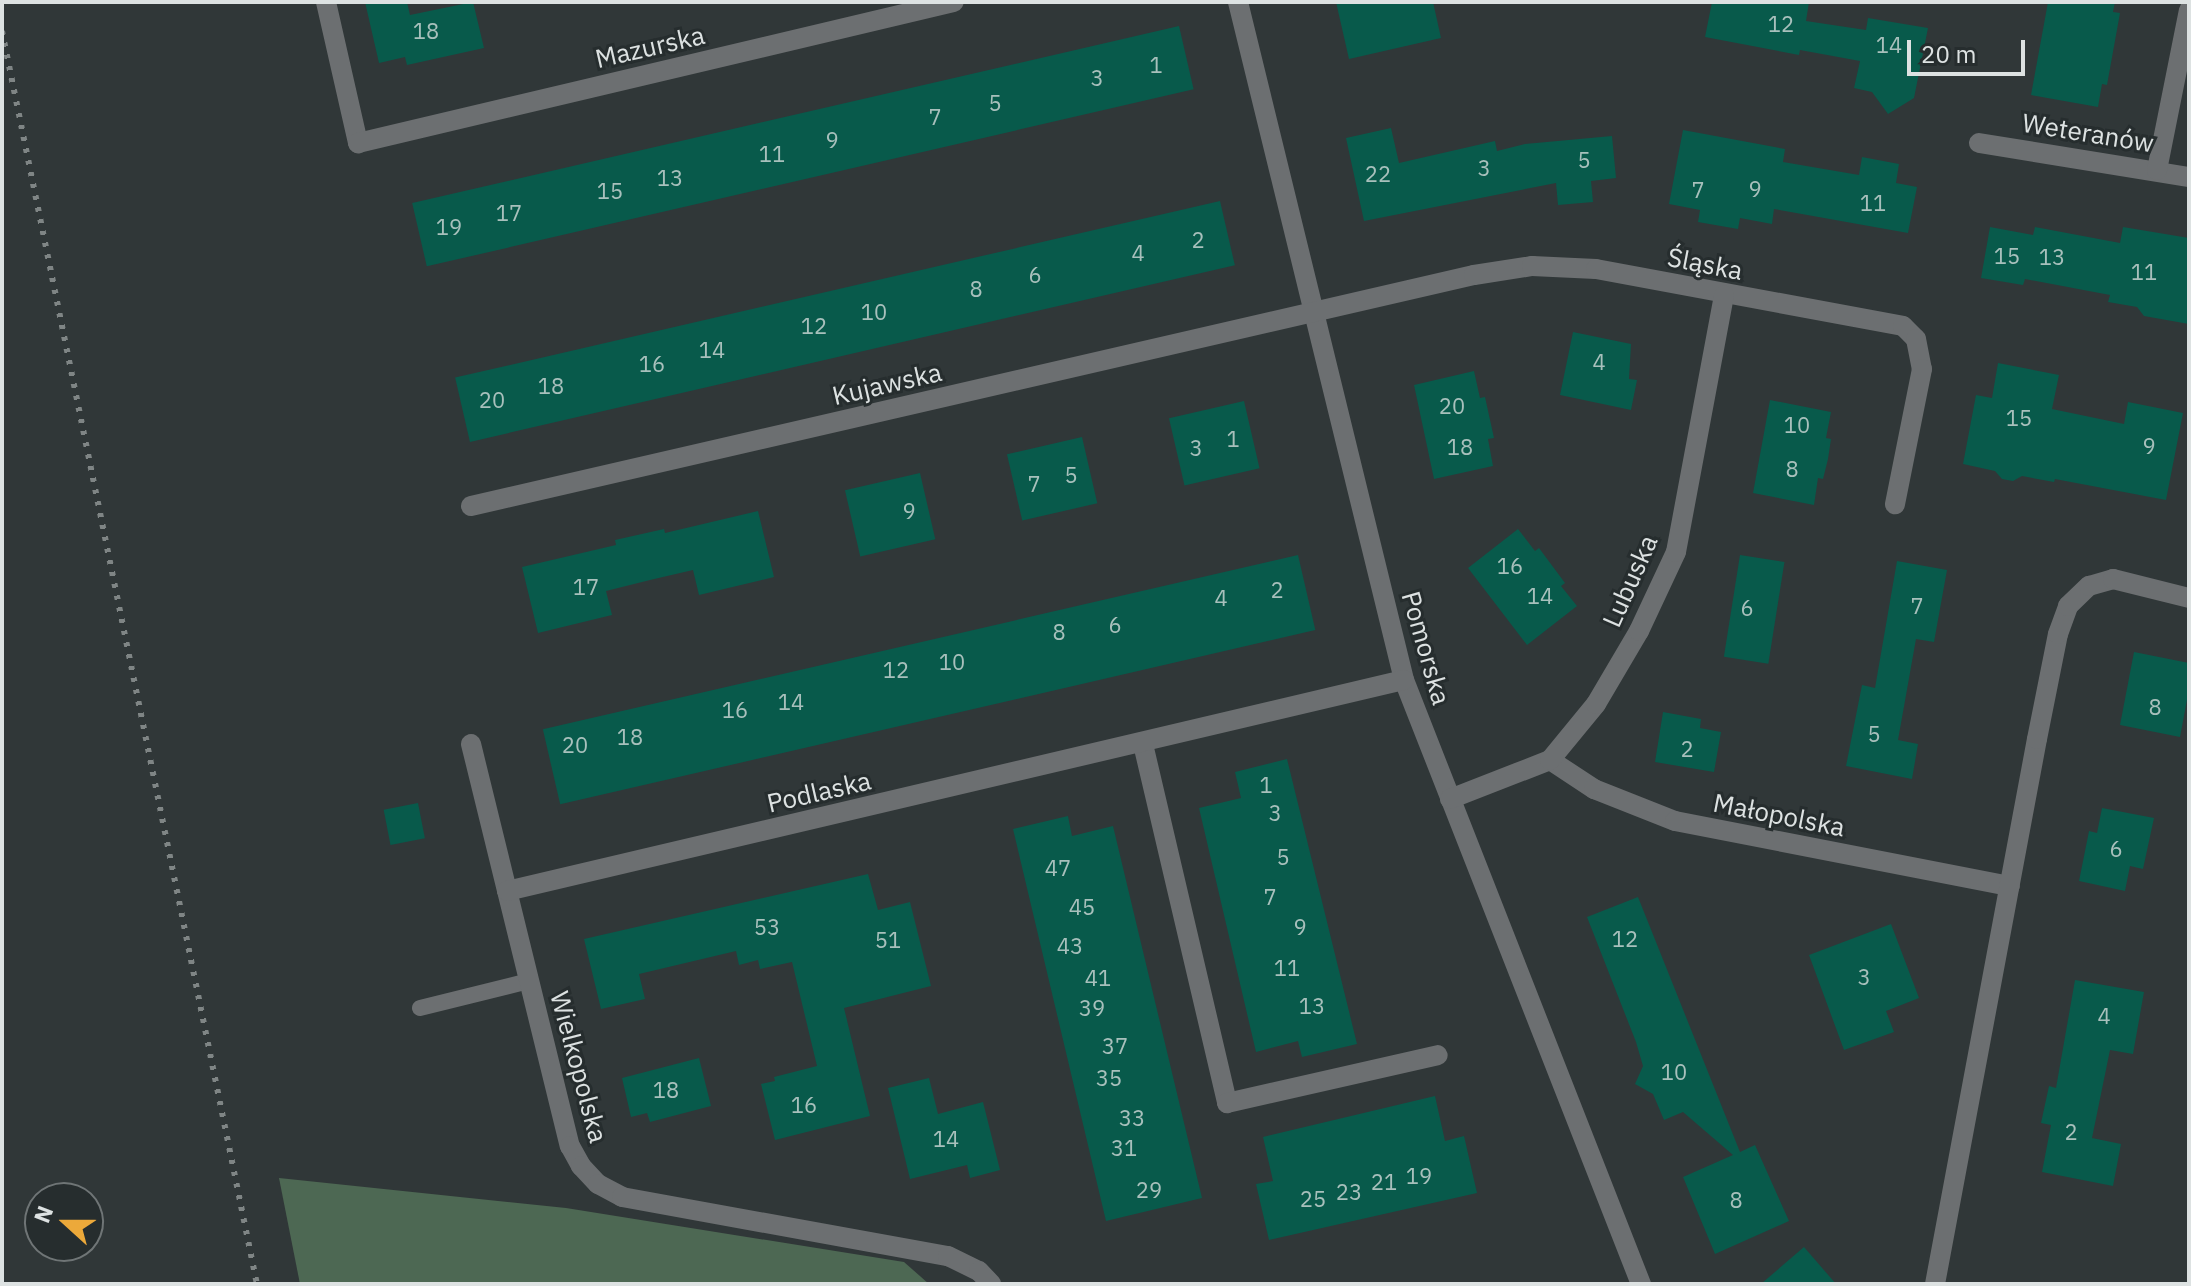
<!DOCTYPE html>
<meta charset="utf-8">
<style>
body{margin:0}
#map{position:relative;width:2191px;height:1286px;overflow:hidden;background:#303738;font-family:"IBM Plex Sans",sans-serif}
div>[style]{position:absolute}
.green>*{inset:0;background:#4d6853}
.building>*{inset:0;background:#085a4b;transform-origin:0 0}
.lane>*{height:16px;margin:-8px;padding:0 8px;transform-origin:8px;border-radius:8px;background:#6c6f71}
.street>*{height:20px;margin:-10px;padding:0 10px;transform-origin:10px;border-radius:10px;background:#6c6f71}
.rail>*{height:6px;margin-top:-3px;transform-origin:0;background:repeating-linear-gradient(90deg,#7f8585 0 4px,transparent 0 12px)}
span{translate:-50% -50%;white-space:nowrap;text-align:center;line-height:1.15;-webkit-text-stroke:6px #262d2e;paint-order:stroke}
.number-label{font-size:22px;color:#a8c0bc}
.number-label span{-webkit-text-stroke-width:0}
.street-label{font-size:26px;color:#dde2e2}
.frame{position:absolute;inset:0;border:4px solid #dde2e2;pointer-events:none}
.north{position:absolute;left:24px;top:1182px;width:80px;height:80px;box-sizing:border-box;background:#262d2e;border:2px solid #6f7576;border-radius:50%;rotate:291deg;font-size:22px;font-weight:700;line-height:32px;text-align:center;color:#dde2e2}
.north::after{content:'';display:block;margin:auto;width:28px;height:36px;background:#eca93a;clip-path:polygon(50% 0,100% 100%,50% 72%,0 100%)}
.scale{position:absolute;left:1907px;top:40px;width:118px;height:36px;box-sizing:border-box;border:4px solid #dde2e2;border-top:0;padding-left:10px;font-size:24px;line-height:28px;white-space:nowrap;color:#dde2e2;-webkit-text-stroke:6px #262d2e;paint-order:stroke}
</style>
<div id="map">
<div class="green">
<i style="clip-path:polygon(279px 1178px,566px 1208px,904px 1262px,929px 1284px,300px 1284px)"></i>
</div>
<div class="building">
<i style="clip-path:polygon(365px 2px,407px 2px,410px 15px,473px 2px,484px 48px,407px 65px,405px 57px,379px 63px)"></i>
<i style="clip-path:polygon(1336px 2px,1433px 2px,1441px 38px,1349px 59px)"></i>
<i style="clip-path:polygon(1712px 2px,1809px 2px,1806px 21px,1866px 30px,1868px 18px,1928px 28px,1914px 98px,1888px 114px,1872px 92px,1854px 88px,1860px 61px,1800px 50px,1799px 55px,1705px 37px)"></i>
<i style="clip-path:polygon(2048px 2px,2115px 2px,2113px 12px,2120px 13px,2107px 85px,2102px 84px,2098px 107px,2031px 95px)"></i>
<i style="left:1179px;top:26px;width:65px;height:787px;rotate:77deg"></i>
<i style="clip-path:polygon(1391px 128px,1399px 163px,1495px 141px,1497px 151px,1525px 144px,1612px 136px,1616px 178px,1591px 181px,1593px 202px,1558px 205px,1556px 183px,1364px 221px,1346px 138px)"></i>
<i style="clip-path:polygon(1683px 130px,1785px 149px,1783px 162px,1859px 175px,1862px 157px,1899px 164px,1896px 183px,1917px 187px,1908px 233px,1774px 209px,1772px 224px,1740px 218px,1738px 229px,1698px 222px,1700px 210px,1669px 204px)"></i>
<i style="left:1220px;top:201px;width:66px;height:785px;rotate:77deg"></i>
<i style="clip-path:polygon(1990px 227px,2033px 235px,2035px 227px,2120px 243px,2123px 227px,2189px 238px,2189px 324px,2144px 316px,2137px 307px,2108px 302px,2110px 295px,2025px 279px,2023px 285px,1981px 278px)"></i>
<i style="clip-path:polygon(1573px 332px,1631px 344px,1629px 379px,1637px 380px,1631px 410px,1560px 395px)"></i>
<i style="clip-path:polygon(1998px 363px,2059px 375px,2052px 409px,2124px 424px,2128px 402px,2183px 413px,2166px 500px,2055px 479px,2054px 482px,2022px 476px,2013px 481px,2002px 479px,1995px 471px,1963px 464px,1976px 395px,1992px 398px)"></i>
<i style="clip-path:polygon(1474px 371px,1480px 398px,1485px 397px,1494px 438px,1488px 439px,1493px 466px,1434px 479px,1414px 385px)"></i>
<i style="clip-path:polygon(1770px 400px,1831px 412px,1826px 438px,1831px 439px,1828px 459px,1823px 479px,1818px 478px,1814px 505px,1753px 493px)"></i>
<i style="left:1244px;top:401px;width:69px;height:77px;rotate:77deg"></i>
<i style="left:1082px;top:437px;width:68px;height:77px;rotate:77deg"></i>
<i style="left:920px;top:473px;width:68px;height:77px;rotate:77deg"></i>
<i style="clip-path:polygon(758px 511px,774px 577px,699px 595px,693px 570px,650px 580px,606px 591px,612px 615px,538px 633px,522px 567px,616px 545px,615px 540px,664px 529px,665px 533px)"></i>
<i style="clip-path:polygon(1518px 529px,1535px 551px,1539px 548px,1565px 583px,1561px 586px,1577px 606px,1527px 645px,1468px 568px)"></i>
<i style="left:1298px;top:555px;width:77px;height:775px;rotate:77deg"></i>
<i style="left:1740px;top:555px;width:45px;height:103px;rotate:9deg"></i>
<i style="clip-path:polygon(1897px 561px,1947px 570px,1934px 642px,1916px 639px,1898px 740px,1918px 744px,1912px 779px,1846px 766px,1862px 685px,1875px 688px)"></i>
<i style="clip-path:polygon(2134px 652px,2189px 663px,2189px 689px,2180px 737px,2120px 725px)"></i>
<i style="clip-path:polygon(1663px 712px,1701px 719px,1700px 728px,1721px 732px,1714px 772px,1655px 762px)"></i>
<i style="clip-path:polygon(1287px 759px,1357px 1044px,1302px 1057px,1298px 1041px,1256px 1052px,1199px 808px,1241px 798px,1235px 772px)"></i>
<i style="left:418px;top:803px;width:36px;height:35px;rotate:79deg"></i>
<i style="clip-path:polygon(2102px 808px,2154px 818px,2143px 869px,2130px 866px,2125px 891px,2079px 881px,2089px 831px,2097px 833px)"></i>
<i style="clip-path:polygon(1068px 816px,1072px 836px,1113px 826px,1202px 1198px,1106px 1221px,1013px 829px)"></i>
<i style="clip-path:polygon(868px 874px,878px 910px,910px 902px,931px 986px,844px 1008px,870px 1116px,775px 1140px,761px 1084px,775px 1081px,774px 1077px,817px 1066px,792px 962px,760px 969px,758px 960px,739px 965px,736px 951px,639px 974px,645px 999px,601px 1009px,584px 939px)"></i>
<i style="clip-path:polygon(1638px 897px,1740px 1152px,1755px 1145px,1789px 1221px,1715px 1254px,1683px 1177px,1733px 1155px,1683px 1112px,1664px 1120px,1653px 1094px,1635px 1084px,1643px 1066px,1636px 1042px,1587px 917px)"></i>
<i style="clip-path:polygon(1891px 924px,1919px 998px,1886px 1011px,1894px 1032px,1844px 1050px,1809px 955px)"></i>
<i style="clip-path:polygon(2075px 980px,2144px 992px,2133px 1054px,2110px 1050px,2092px 1138px,2121px 1144px,2113px 1186px,2042px 1172px,2051px 1125px,2041px 1123px,2049px 1086px,2056px 1088px)"></i>
<i style="clip-path:polygon(699px 1058px,711px 1106px,650px 1122px,647px 1113px,631px 1117px,622px 1078px)"></i>
<i style="clip-path:polygon(929px 1078px,938px 1114px,983px 1102px,1000px 1170px,970px 1178px,967px 1165px,910px 1179px,888px 1088px)"></i>
<i style="clip-path:polygon(1435px 1096px,1445px 1141px,1464px 1136px,1477px 1193px,1269px 1240px,1256px 1184px,1273px 1181px,1263px 1137px)"></i>
<i style="clip-path:polygon(1804px 1247px,1836px 1284px,1761px 1284px)"></i>
</div>
<div class="lane">
<i style="left:420px;top:1008px;width:112px;rotate:-13.9deg"></i>
</div>
<div class="street">
<i style="left:326px;top:2px;width:145px;rotate:77.2deg"></i>
<i style="left:358px;top:143px;width:612px;rotate:-13.31deg"></i>
<i style="left:1238px;top:2px;width:698px;rotate:76.24deg"></i>
<i style="left:1404px;top:680px;width:649px;rotate:68.58deg"></i>
<i style="left:1979px;top:143px;width:213px;rotate:9.2deg"></i>
<i style="left:2157px;top:170px;width:163px;rotate:-78.7deg"></i>
<i style="left:471px;top:506px;width:1029px;rotate:-12.97deg"></i>
<i style="left:1474px;top:275px;width:59px;rotate:-8.8deg"></i>
<i style="left:1532px;top:266px;width:64px;rotate:2.7deg"></i>
<i style="left:1596px;top:269px;width:312px;rotate:10.5deg"></i>
<i style="left:1903px;top:326px;width:18px;rotate:45deg"></i>
<i style="left:1916px;top:339px;width:31px;rotate:79deg"></i>
<i style="left:1922px;top:369px;width:138px;rotate:101.3deg"></i>
<i style="left:471px;top:744px;width:414px;rotate:76.2deg"></i>
<i style="left:570px;top:1146px;width:23px;rotate:61deg"></i>
<i style="left:581px;top:1166px;width:25px;rotate:47deg"></i>
<i style="left:598px;top:1184px;width:27px;rotate:28deg"></i>
<i style="left:622px;top:1197px;width:331px;rotate:10.3deg"></i>
<i style="left:948px;top:1256px;width:34px;rotate:26deg"></i>
<i style="left:979px;top:1271px;width:18px;rotate:47deg"></i>
<i style="left:1143px;top:744px;width:369px;rotate:76.8deg"></i>
<i style="left:1227px;top:1103px;width:216px;rotate:-12.8deg"></i>
<i style="left:1550px;top:760px;width:53px;rotate:33.4deg"></i>
<i style="left:1594px;top:789px;width:87px;rotate:21.6deg"></i>
<i style="left:1675px;top:821px;width:341px;rotate:11deg"></i>
<i style="left:1450px;top:799px;width:107px;rotate:-21.3deg"></i>
<i style="left:1550px;top:760px;width:72px;rotate:-50.6deg"></i>
<i style="left:1596px;top:704px;width:85px;rotate:-59.5deg"></i>
<i style="left:1639px;top:631px;width:87px;rotate:-64.9deg"></i>
<i style="left:1676px;top:552px;width:261px;rotate:-79.4deg"></i>
<i style="left:507px;top:891px;width:921px;rotate:-13.24deg"></i>
<i style="left:1935px;top:1284px;width:554px;rotate:-79.4deg"></i>
<i style="left:2037px;top:739px;width:107px;rotate:-78.7deg"></i>
<i style="left:2058px;top:634px;width:30px;rotate:-70deg"></i>
<i style="left:2068px;top:606px;width:29px;rotate:-44deg"></i>
<i style="left:2089px;top:586px;width:25px;rotate:-16deg"></i>
<i style="left:2113px;top:579px;width:78px;rotate:14deg"></i>
</div>
<div class="rail">
<i style="left:2px;top:31px;width:1279px;rotate:78.5deg"></i>
</div>
<div class="number-label">
<span style="left:1781px;top:24px">12</span>
<span style="left:426px;top:31px">18</span>
<span style="left:1889px;top:45px">14</span>
<span style="left:1156px;top:65px">1</span>
<span style="left:1097px;top:78px">3</span>
<span style="left:995px;top:103px">5</span>
<span style="left:935px;top:117px">7</span>
<span style="left:832px;top:140px">9</span>
<span style="left:772px;top:154px">11</span>
<span style="left:1584px;top:160px">5</span>
<span style="left:1484px;top:168px">3</span>
<span style="left:1378px;top:174px">22</span>
<span style="left:670px;top:178px">13</span>
<span style="left:1755px;top:189px">9</span>
<span style="left:1698px;top:190px">7</span>
<span style="left:610px;top:191px">15</span>
<span style="left:1873px;top:203px">11</span>
<span style="left:509px;top:213px">17</span>
<span style="left:449px;top:227px">19</span>
<span style="left:1198px;top:240px">2</span>
<span style="left:1138px;top:253px">4</span>
<span style="left:2007px;top:256px">15</span>
<span style="left:2052px;top:257px">13</span>
<span style="left:2144px;top:272px">11</span>
<span style="left:1035px;top:275px">6</span>
<span style="left:976px;top:289px">8</span>
<span style="left:874px;top:312px">10</span>
<span style="left:814px;top:326px">12</span>
<span style="left:712px;top:350px">14</span>
<span style="left:1599px;top:362px">4</span>
<span style="left:652px;top:364px">16</span>
<span style="left:551px;top:386px">18</span>
<span style="left:492px;top:400px">20</span>
<span style="left:1452px;top:406px">20</span>
<span style="left:2019px;top:418px">15</span>
<span style="left:1797px;top:425px">10</span>
<span style="left:1233px;top:439px">1</span>
<span style="left:2149px;top:446px">9</span>
<span style="left:1460px;top:447px">18</span>
<span style="left:1196px;top:448px">3</span>
<span style="left:1792px;top:469px">8</span>
<span style="left:1071px;top:475px">5</span>
<span style="left:1034px;top:484px">7</span>
<span style="left:909px;top:511px">9</span>
<span style="left:1510px;top:566px">16</span>
<span style="left:586px;top:587px">17</span>
<span style="left:1277px;top:590px">2</span>
<span style="left:1540px;top:596px">14</span>
<span style="left:1221px;top:598px">4</span>
<span style="left:1917px;top:606px">7</span>
<span style="left:1747px;top:608px">6</span>
<span style="left:1115px;top:625px">6</span>
<span style="left:1059px;top:632px">8</span>
<span style="left:952px;top:662px">10</span>
<span style="left:896px;top:670px">12</span>
<span style="left:791px;top:702px">14</span>
<span style="left:2155px;top:707px">8</span>
<span style="left:735px;top:710px">16</span>
<span style="left:1874px;top:734px">5</span>
<span style="left:630px;top:737px">18</span>
<span style="left:575px;top:745px">20</span>
<span style="left:1687px;top:749px">2</span>
<span style="left:1266px;top:785px">1</span>
<span style="left:1275px;top:813px">3</span>
<span style="left:2116px;top:849px">6</span>
<span style="left:1283px;top:857px">5</span>
<span style="left:1058px;top:868px">47</span>
<span style="left:1270px;top:897px">7</span>
<span style="left:1082px;top:907px">45</span>
<span style="left:767px;top:927px">53</span>
<span style="left:1300px;top:927px">9</span>
<span style="left:1625px;top:939px">12</span>
<span style="left:888px;top:940px">51</span>
<span style="left:1070px;top:946px">43</span>
<span style="left:1287px;top:968px">11</span>
<span style="left:1864px;top:977px">3</span>
<span style="left:1098px;top:978px">41</span>
<span style="left:1312px;top:1006px">13</span>
<span style="left:1092px;top:1008px">39</span>
<span style="left:2104px;top:1016px">4</span>
<span style="left:1115px;top:1046px">37</span>
<span style="left:1674px;top:1072px">10</span>
<span style="left:1109px;top:1078px">35</span>
<span style="left:666px;top:1090px">18</span>
<span style="left:804px;top:1105px">16</span>
<span style="left:1132px;top:1118px">33</span>
<span style="left:2071px;top:1132px">2</span>
<span style="left:946px;top:1139px">14</span>
<span style="left:1124px;top:1148px">31</span>
<span style="left:1419px;top:1176px">19</span>
<span style="left:1384px;top:1182px">21</span>
<span style="left:1149px;top:1190px">29</span>
<span style="left:1349px;top:1192px">23</span>
<span style="left:1313px;top:1199px">25</span>
<span style="left:1736px;top:1200px">8</span>
</div>
<div class="street-label">
<span style="left:650px;top:47px;rotate:-13deg">Mazurska</span>
<span style="left:2088px;top:133px;rotate:9deg">Weteranów</span>
<span style="left:1705px;top:264px;rotate:11deg">Śląska</span>
<span style="left:887px;top:384px;rotate:-13deg">Kujawska</span>
<span style="left:1630px;top:581px;rotate:-66deg">Lubuska</span>
<span style="left:1426px;top:648px;rotate:74deg">Pomorska</span>
<span style="left:819px;top:792px;rotate:-13deg">Podlaska</span>
<span style="left:1779px;top:815px;rotate:11deg">Małopolska</span>
<span style="left:579px;top:1067px;rotate:75deg">Wielkopolska</span>
</div>
<div class="frame"></div>
<div class="north">N</div>
<div class="scale">20 m</div>
</div>
